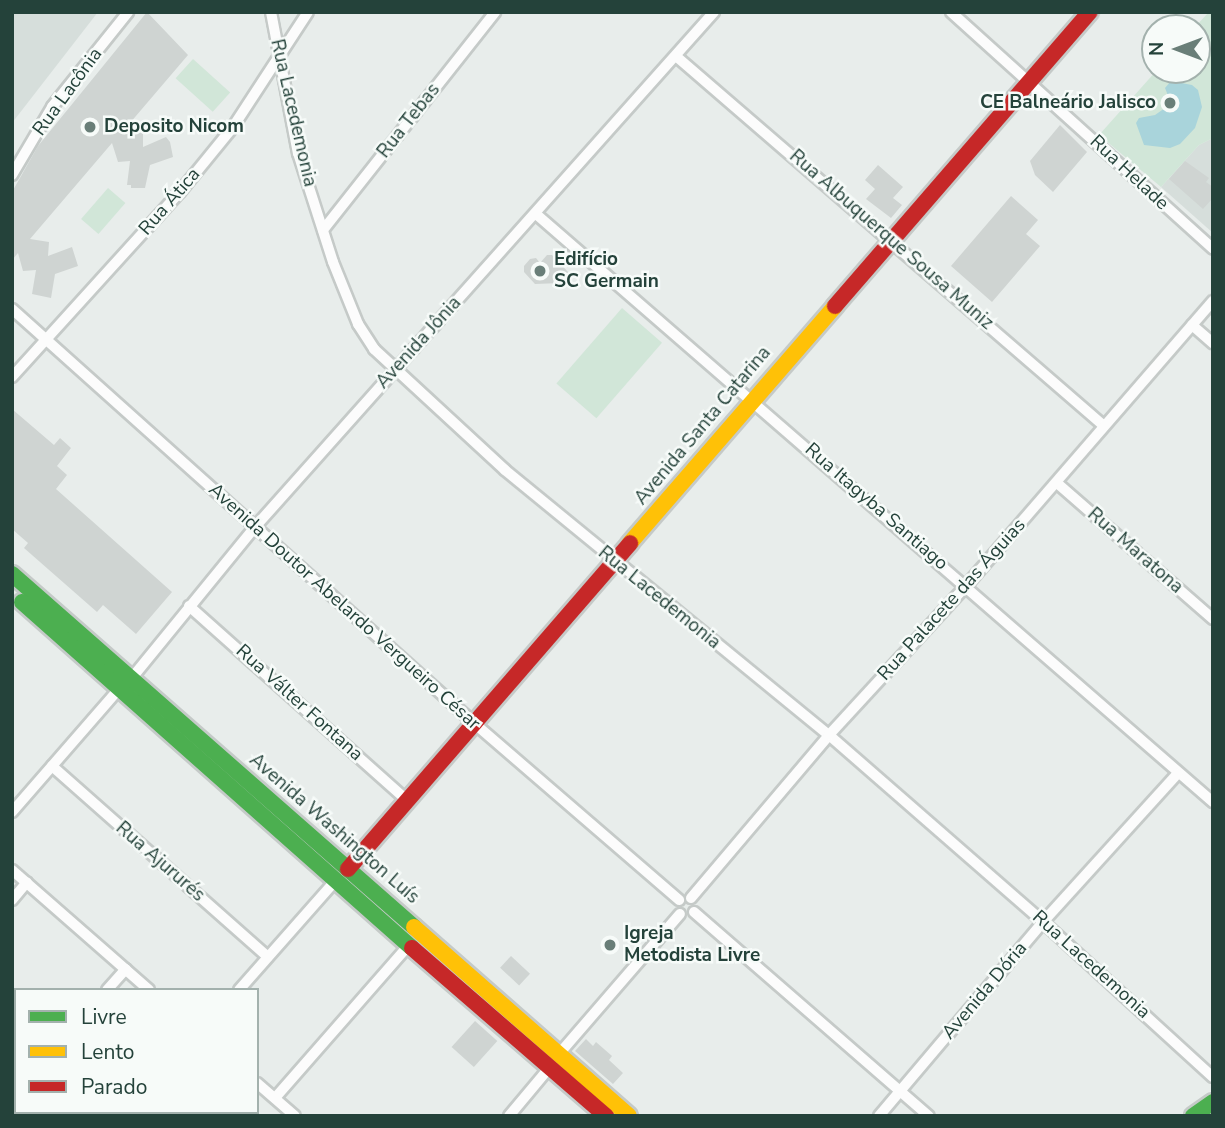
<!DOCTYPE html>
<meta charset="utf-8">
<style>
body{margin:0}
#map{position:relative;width:1225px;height:1128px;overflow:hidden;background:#e8edeb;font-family:"Nunito Sans",sans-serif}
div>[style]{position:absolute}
.built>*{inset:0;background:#d6dedb}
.green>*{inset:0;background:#d1e6d8;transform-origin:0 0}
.water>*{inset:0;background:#a9d4db}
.building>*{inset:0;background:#cfd4d2;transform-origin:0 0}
.roads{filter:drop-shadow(2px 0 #c5cac8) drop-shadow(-2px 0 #c5cac8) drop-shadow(0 2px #c5cac8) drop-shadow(0 -2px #c5cac8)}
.street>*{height:10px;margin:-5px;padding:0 5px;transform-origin:5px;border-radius:5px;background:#fcfcfc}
.fast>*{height:16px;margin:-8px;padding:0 8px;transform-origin:8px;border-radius:8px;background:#4caf50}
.slow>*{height:16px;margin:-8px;padding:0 8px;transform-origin:8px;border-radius:8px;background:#ffc107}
.jam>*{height:16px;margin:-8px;padding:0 8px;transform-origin:8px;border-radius:8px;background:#c62828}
.dots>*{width:19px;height:19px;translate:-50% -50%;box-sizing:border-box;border:4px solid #f7fbf9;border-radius:50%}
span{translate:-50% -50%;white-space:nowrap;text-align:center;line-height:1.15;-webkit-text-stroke:5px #f7fbf9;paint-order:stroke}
.street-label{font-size:19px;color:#24423a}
.poi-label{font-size:19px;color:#24423a;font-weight:700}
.right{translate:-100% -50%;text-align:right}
.left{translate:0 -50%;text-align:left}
.frame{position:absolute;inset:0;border:14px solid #24423a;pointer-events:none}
.legend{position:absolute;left:14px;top:988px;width:245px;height:126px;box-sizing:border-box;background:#f7fbf9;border:2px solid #a3b1ad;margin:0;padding:9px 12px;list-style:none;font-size:21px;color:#24423a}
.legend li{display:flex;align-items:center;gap:14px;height:35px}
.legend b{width:35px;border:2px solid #a3b1ad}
.north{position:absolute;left:1141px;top:14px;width:70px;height:70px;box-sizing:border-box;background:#f7fbf9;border:2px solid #a3b1ad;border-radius:50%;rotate:270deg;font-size:19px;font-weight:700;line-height:28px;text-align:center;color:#24423a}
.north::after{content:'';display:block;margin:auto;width:24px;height:32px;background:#697e78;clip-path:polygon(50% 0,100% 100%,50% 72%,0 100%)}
</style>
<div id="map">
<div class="built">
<i style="clip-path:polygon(12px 12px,98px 12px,12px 123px)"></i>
<i style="clip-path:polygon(1213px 138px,1213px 233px,1161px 187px,1199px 145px)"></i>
</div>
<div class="green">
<i style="clip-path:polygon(1209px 12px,1213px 12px,1213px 138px,1199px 145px,1161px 187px,1099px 135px,1157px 70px,1197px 70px,1197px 28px,1194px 28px)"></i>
<i style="left:193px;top:59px;width:50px;height:26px;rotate:42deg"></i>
<i style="left:108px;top:188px;width:23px;height:41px;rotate:41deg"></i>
<i style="left:622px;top:308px;width:53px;height:100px;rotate:41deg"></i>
</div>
<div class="water">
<i style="clip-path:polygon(1171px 81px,1192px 85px,1198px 90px,1202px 107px,1195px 128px,1180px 144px,1170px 148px,1144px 145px,1136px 123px,1139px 118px,1155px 115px,1165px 108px,1169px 98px,1165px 88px)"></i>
</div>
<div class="building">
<i style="clip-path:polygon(147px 12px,188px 55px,124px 130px,143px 133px,143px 147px,166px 137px,170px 142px,173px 157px,150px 165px,145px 188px,131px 188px,131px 185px,127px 185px,130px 161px,118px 162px,112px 143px,30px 239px,49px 242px,48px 256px,72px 247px,78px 266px,55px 274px,51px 298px,32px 294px,36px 270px,23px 271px,18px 253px,12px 260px,12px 192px,38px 146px)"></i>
<i style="clip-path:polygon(1060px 125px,1087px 152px,1053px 192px,1035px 175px,1030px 161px)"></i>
<i style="clip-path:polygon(1185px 161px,1209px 178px,1206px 182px,1213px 187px,1213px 198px,1203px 209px,1169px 179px)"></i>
<i style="clip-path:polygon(878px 165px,903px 187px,893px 198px,902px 205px,891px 218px,866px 199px,875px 189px,865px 180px)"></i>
<i style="clip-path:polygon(1011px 196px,1038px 220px,1026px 234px,1040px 246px,992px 302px,951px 266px)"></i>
<i style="clip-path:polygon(547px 255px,552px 255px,569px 273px,561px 283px,535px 284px,524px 272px,524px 266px,530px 259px,536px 258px,540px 263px)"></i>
<i style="clip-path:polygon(12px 409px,54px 445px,60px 438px,71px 448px,57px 466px,67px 475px,56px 489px,172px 592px,136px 634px,103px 605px,97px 612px,24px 548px,28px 543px,12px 529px)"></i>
<i style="left:511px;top:956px;width:26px;height:16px;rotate:43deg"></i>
<i style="left:475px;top:1021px;width:30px;height:35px;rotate:42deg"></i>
<i style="clip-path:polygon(586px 1039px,593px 1046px,596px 1042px,612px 1056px,609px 1060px,623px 1073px,613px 1084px,575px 1051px)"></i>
</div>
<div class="roads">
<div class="street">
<i style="left:271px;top:12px;width:144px;rotate:79.2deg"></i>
<i style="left:298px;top:153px;width:114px;rotate:72.2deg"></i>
<i style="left:333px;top:262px;width:67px;rotate:68deg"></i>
<i style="left:358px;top:324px;width:30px;rotate:57deg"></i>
<i style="left:374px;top:349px;width:178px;rotate:42.7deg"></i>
<i style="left:505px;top:470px;width:419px;rotate:39.3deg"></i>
<i style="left:829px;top:735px;width:284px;rotate:41.1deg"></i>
<i style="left:1043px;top:922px;width:230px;rotate:42.4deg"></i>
<i style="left:951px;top:12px;width:353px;rotate:42.1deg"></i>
<i style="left:677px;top:57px;width:564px;rotate:40.83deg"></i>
<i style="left:12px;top:175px;width:79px;rotate:-59.5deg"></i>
<i style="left:52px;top:107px;width:122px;rotate:-51.3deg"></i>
<i style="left:536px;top:214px;width:897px;rotate:40.98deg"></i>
<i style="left:323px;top:230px;width:278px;rotate:-51.7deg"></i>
<i style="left:12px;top:309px;width:620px;rotate:41.86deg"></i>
<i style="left:474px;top:723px;width:271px;rotate:40.8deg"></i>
<i style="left:1192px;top:325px;width:28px;rotate:41deg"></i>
<i style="left:12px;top:377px;width:250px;rotate:-47.8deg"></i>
<i style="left:180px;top:192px;width:84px;rotate:-50.8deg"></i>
<i style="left:233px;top:127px;width:137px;rotate:-56.9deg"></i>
<i style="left:1057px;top:483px;width:207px;rotate:41.1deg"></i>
<i style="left:189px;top:606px;width:293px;rotate:41.7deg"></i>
<i style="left:131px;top:679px;width:196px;rotate:-50.8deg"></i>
<i style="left:255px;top:527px;width:690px;rotate:-48.29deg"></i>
<i style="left:52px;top:766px;width:288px;rotate:41.5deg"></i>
<i style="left:12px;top:812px;width:163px;rotate:-49deg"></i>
<i style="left:12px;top:870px;width:182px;rotate:41.2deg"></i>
<i style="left:691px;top:898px;width:214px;rotate:-49.7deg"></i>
<i style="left:829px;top:735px;width:202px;rotate:-47.4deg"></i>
<i style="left:966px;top:586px;width:377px;rotate:-49.1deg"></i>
<i style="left:12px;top:900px;width:23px;rotate:-50deg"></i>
<i style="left:694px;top:912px;width:311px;rotate:41deg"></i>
<i style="left:107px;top:990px;width:28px;rotate:-48deg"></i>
<i style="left:239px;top:990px;width:145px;rotate:-48.6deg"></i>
<i style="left:559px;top:1054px;width:185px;rotate:-49.2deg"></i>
<i style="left:257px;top:1083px;width:50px;rotate:41deg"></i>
<i style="left:12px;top:1097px;width:6px;rotate:-45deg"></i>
<i style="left:275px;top:1098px;width:203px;rotate:-48.8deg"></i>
<i style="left:189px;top:1112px;width:6px;rotate:45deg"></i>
<i style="left:129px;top:1116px;width:5px;rotate:-53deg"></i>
<i style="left:509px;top:1116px;width:64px;rotate:-50.1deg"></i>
<i style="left:879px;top:1116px;width:254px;rotate:-49.8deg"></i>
<i style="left:1043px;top:922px;width:200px;rotate:-47.8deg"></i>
</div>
<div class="fast">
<i style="left:12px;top:574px;width:535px;rotate:41.29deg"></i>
<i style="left:22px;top:602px;width:521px;rotate:41.58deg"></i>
<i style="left:1193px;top:1116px;width:24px;rotate:-35deg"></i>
</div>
<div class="slow">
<i style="left:630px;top:543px;width:313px;rotate:-49.1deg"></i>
<i style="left:414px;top:927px;width:286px;rotate:41.3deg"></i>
</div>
<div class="jam">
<i style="left:835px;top:306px;width:389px;rotate:-49.1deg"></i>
<i style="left:348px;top:869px;width:431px;rotate:-49.1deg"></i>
<i style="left:412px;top:948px;width:257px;rotate:40.9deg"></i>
</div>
</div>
<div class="dots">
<i style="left:1170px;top:103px;background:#697e78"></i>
<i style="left:90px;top:127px;background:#697e78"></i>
<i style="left:540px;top:271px;background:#697e78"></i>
<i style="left:610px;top:945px;background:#697e78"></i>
</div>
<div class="street-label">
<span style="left:68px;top:92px;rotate:-54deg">Rua Lacônia</span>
<span style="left:293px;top:113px;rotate:77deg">Rua Lacedemonia</span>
<span style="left:409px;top:121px;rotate:-52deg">Rua Tebas</span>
<span style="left:1129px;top:173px;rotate:43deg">Rua Helade</span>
<span style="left:170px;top:202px;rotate:-49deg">Rua Ática</span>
<span style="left:891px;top:240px;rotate:41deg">Rua Albuquerque Sousa Muniz</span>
<span style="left:419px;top:343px;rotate:-48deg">Avenida Jônia</span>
<span style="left:703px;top:426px;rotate:-50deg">Avenida Santa Catarina</span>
<span style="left:876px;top:507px;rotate:41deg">Rua Itagyba Santiago</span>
<span style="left:1135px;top:551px;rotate:41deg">Rua Maratona</span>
<span style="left:659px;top:598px;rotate:39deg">Rua Lacedemonia</span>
<span style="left:952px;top:600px;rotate:-48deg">Rua Palacete das Águias</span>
<span style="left:344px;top:607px;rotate:42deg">Avenida Doutor Abelardo Vergueiro César</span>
<span style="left:299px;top:703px;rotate:42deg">Rua Válter Fontana</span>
<span style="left:334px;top:829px;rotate:41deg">Avenida Washington Luís</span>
<span style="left:160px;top:862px;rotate:41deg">Rua Ajururés</span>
<span style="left:1091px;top:965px;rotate:42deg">Rua Lacedemonia</span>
<span style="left:985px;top:991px;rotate:-50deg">Avenida Dória</span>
</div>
<div class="poi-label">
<span class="right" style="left:1156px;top:103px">CE Balneário Jalisco</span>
<span class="left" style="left:104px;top:127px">Deposito Nicom</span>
<span class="left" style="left:554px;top:271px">Edifício<br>SC Germain</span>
<span class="left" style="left:624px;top:945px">Igreja<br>Metodista Livre</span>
</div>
<div class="frame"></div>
<ul class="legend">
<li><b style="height:9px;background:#4caf50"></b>Livre</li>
<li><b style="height:9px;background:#ffc107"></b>Lento</li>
<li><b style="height:9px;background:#c62828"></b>Parado</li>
</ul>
<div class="north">N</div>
</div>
